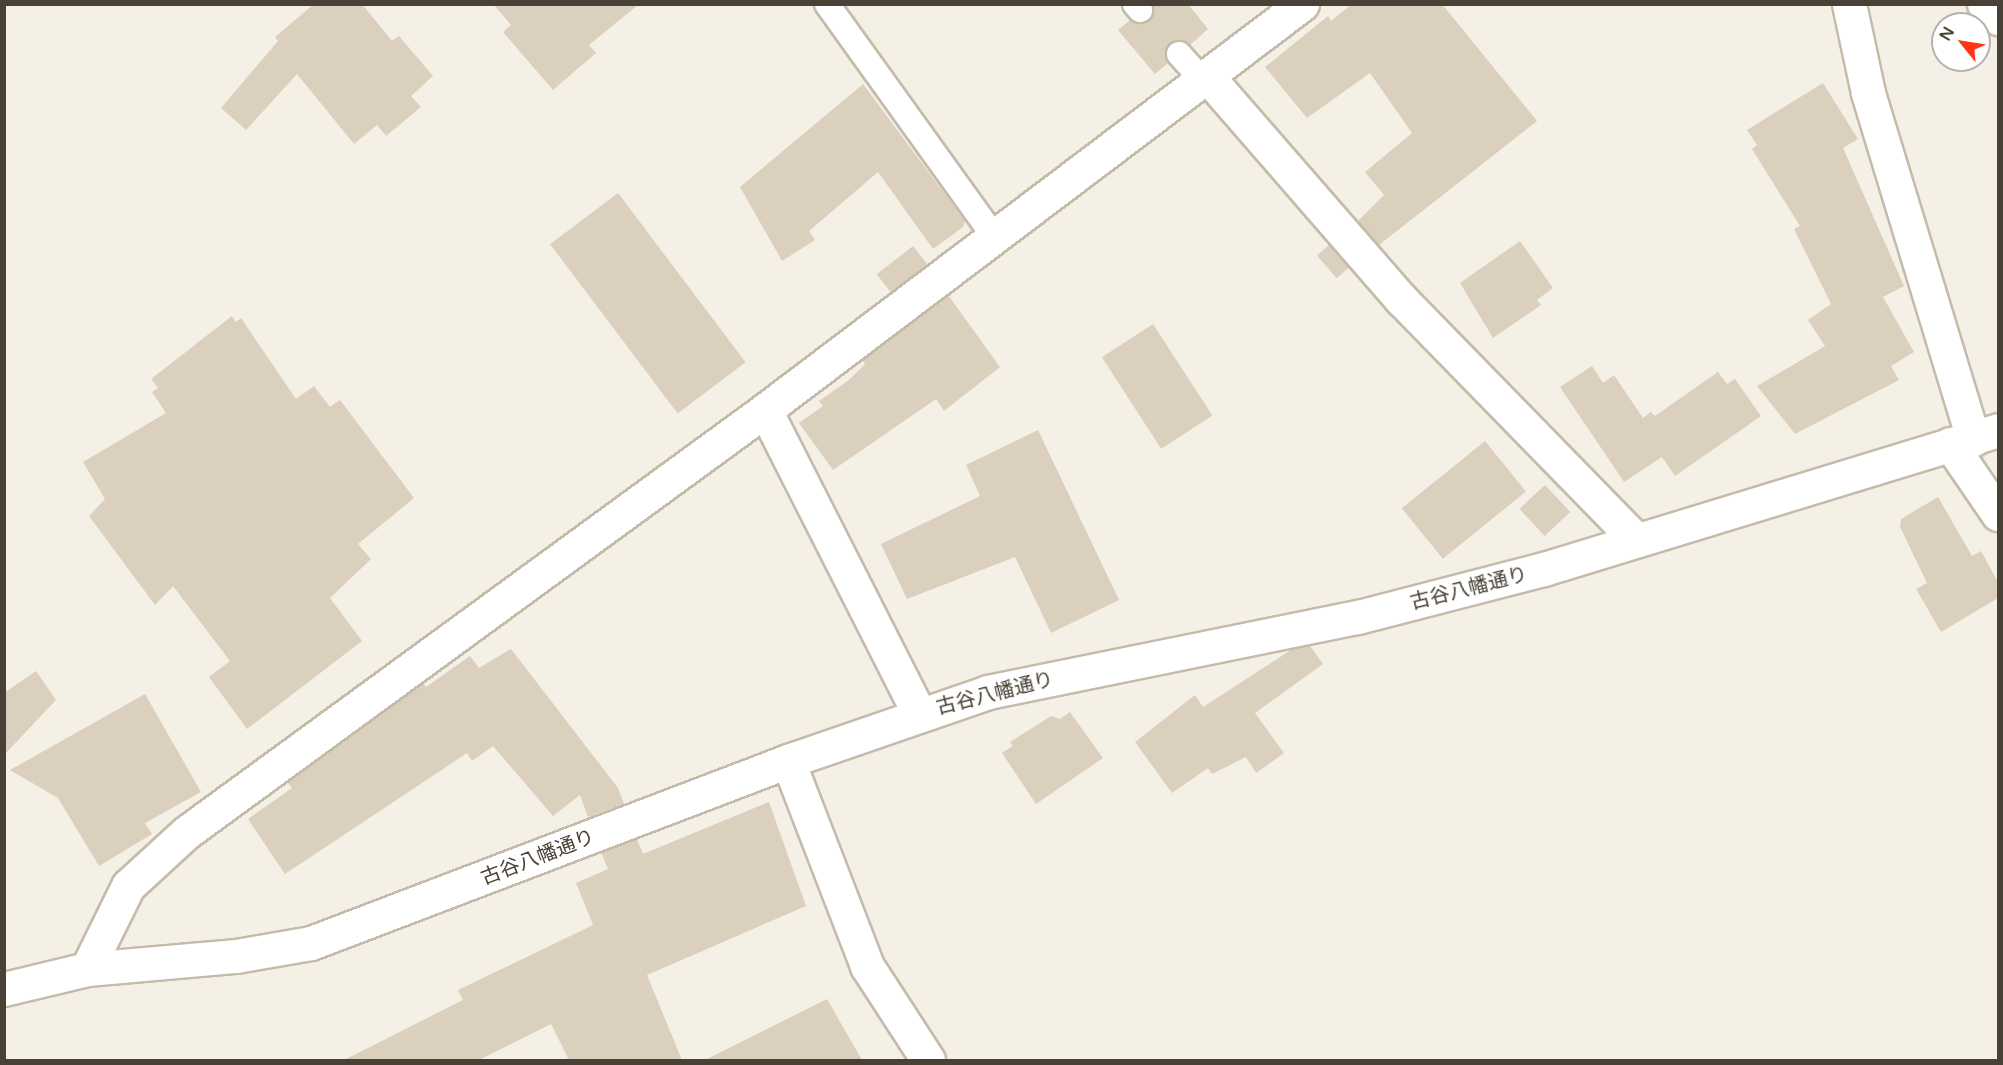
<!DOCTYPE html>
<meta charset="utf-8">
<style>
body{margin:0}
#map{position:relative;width:2003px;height:1065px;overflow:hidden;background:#f5f0e6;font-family:"Varela Round","Noto Sans JP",sans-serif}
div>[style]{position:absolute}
.building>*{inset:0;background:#dbcfbd;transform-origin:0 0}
.roads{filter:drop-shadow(2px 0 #c5bbab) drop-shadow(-2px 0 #c5bbab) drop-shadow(0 2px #c5bbab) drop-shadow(0 -2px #c5bbab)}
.service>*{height:24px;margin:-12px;padding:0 12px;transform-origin:12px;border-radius:12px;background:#fff}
.minor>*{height:33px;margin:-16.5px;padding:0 16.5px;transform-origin:16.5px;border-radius:16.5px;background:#fff}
.tertiary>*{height:33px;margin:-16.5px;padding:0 16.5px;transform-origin:16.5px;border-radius:16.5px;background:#fff}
span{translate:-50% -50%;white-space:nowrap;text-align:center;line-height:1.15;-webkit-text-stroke:4.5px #fff;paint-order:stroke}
.street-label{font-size:20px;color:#494135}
.frame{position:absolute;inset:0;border:6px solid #494135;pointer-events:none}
.north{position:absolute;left:1931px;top:12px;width:60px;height:60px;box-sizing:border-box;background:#fff;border:2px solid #b6b3ae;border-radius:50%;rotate:300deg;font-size:16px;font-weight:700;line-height:24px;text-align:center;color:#494135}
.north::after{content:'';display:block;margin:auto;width:21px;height:27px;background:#ff3513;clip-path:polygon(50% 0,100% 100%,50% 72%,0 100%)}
</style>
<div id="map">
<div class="building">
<i style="clip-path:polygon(314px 4px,362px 4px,392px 41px,399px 36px,433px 76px,411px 96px,421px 107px,386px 136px,377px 125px,354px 144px,297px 74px,246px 130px,221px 108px,278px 41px,275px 37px)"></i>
<i style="clip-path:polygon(493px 4px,639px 4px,589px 45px,596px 53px,553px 90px,503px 32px,511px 25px)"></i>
<i style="clip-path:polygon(1153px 4px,1188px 4px,1208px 29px,1190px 45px,1170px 43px,1168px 63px,1155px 74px,1118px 30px,1130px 20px,1149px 21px)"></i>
<i style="clip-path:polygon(1352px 4px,1442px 4px,1537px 121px,1379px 245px,1358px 221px,1384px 195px,1365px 172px,1412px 133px,1370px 73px,1307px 118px,1265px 67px,1328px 16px,1331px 21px)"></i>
<i style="clip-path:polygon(1823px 83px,1858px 139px,1843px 148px,1904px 286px,1883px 297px,1914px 352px,1891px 366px,1899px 380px,1795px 434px,1757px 386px,1825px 346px,1808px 320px,1831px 304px,1794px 229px,1800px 226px,1752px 149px,1757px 145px,1747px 130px)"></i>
<i style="clip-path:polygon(863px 84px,965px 221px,963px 227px,933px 249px,878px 172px,809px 231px,815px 240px,782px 261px,740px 187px)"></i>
<i style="left:618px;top:193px;width:212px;height:85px;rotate:53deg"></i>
<i style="clip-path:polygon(1520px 241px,1553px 288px,1537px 300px,1541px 305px,1493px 338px,1460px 283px)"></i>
<i style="left:1329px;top:245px;width:30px;height:16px;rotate:49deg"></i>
<i style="left:913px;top:246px;width:23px;height:46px;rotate:52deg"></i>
<i style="clip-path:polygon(948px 295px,1000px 367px,944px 411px,936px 399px,833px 470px,799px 423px,823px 406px,819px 401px,849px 380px,865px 364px,862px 360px)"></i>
<i style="clip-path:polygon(232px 316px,236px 322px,241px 318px,296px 399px,314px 386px,330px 407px,340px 400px,414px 498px,358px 544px,371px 559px,330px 598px,362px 641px,247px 729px,209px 677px,230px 661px,173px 586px,155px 605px,89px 516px,105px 499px,83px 462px,166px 413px,152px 392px,158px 388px,151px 379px)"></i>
<i style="left:1153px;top:324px;width:109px;height:61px;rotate:57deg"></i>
<i style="clip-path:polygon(1592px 366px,1603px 383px,1614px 375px,1643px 418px,1651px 412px,1655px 416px,1718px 372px,1727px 384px,1735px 379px,1761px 416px,1675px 476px,1662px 457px,1624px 482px,1560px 387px)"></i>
<i style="clip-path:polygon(1038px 430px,1119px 600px,1051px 633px,1015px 557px,907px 599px,881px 544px,980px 496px,966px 465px)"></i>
<i style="left:1485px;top:441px;width:65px;height:107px;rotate:51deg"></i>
<i style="left:1545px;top:485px;width:37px;height:35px;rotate:47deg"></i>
<i style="clip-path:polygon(1938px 497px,1972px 556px,1981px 551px,1998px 582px,1998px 598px,1941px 632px,1916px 589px,1927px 583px,1900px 527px,1901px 519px)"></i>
<i style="clip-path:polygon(1310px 646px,1323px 664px,1255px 713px,1284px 753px,1256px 773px,1246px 757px,1212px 774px,1208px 768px,1172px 793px,1135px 742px,1195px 695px,1203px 707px,1291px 650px)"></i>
<i style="clip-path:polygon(511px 649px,618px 788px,624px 804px,588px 817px,580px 795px,553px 816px,493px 746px,472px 761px,467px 753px,285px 874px,248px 819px,292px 788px,287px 782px,423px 683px,426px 687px,470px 656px,479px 668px)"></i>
<i style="clip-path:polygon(36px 671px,56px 700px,4px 755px,4px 693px)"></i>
<i style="clip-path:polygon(145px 694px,201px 792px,145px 823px,152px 834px,99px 866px,58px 798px,10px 770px)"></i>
<i style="clip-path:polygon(1070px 712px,1103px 758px,1036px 804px,1002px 753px,1013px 746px,1010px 742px,1051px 716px,1060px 719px)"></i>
<i style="clip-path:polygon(769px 802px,806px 906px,647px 975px,682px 1060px,569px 1060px,551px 1024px,479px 1060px,344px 1060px,463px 1000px,458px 990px,593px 925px,576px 883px,608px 869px,601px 852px,637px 839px,643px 854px)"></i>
<i style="clip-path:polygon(827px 999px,862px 1060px,705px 1060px)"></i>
</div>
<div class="roads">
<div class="service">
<i style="left:827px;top:4px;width:286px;rotate:54.3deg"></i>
<i style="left:1135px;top:4px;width:8px;rotate:50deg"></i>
<i style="left:1179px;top:54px;width:36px;rotate:48deg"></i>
</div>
<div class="minor">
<i style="left:1849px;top:4px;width:91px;rotate:77.9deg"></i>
<i style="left:1868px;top:93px;width:362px;rotate:73.1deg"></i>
<i style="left:1984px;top:4px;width:20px;rotate:45deg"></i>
<i style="left:1207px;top:76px;width:296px;rotate:49deg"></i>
<i style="left:1401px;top:299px;width:334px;rotate:45.7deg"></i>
<i style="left:765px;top:410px;width:341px;rotate:63.1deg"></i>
<i style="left:1950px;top:444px;width:85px;rotate:55.6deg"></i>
<i style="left:87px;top:969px;width:93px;rotate:-63.7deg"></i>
<i style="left:128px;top:886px;width:80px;rotate:-42.5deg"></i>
<i style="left:187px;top:832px;width:716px;rotate:-36.13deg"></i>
<i style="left:765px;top:410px;width:673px;rotate:-37.09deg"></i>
</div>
<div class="tertiary">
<i style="left:788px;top:761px;width:220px;rotate:68.9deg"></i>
<i style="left:867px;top:966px;width:112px;rotate:57deg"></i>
<i style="left:4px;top:989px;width:85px;rotate:-13.5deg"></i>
<i style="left:87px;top:969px;width:150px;rotate:-5deg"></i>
<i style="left:236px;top:956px;width:76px;rotate:-9.8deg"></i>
<i style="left:311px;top:943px;width:511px;rotate:-20.88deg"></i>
<i style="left:788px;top:761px;width:212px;rotate:-19deg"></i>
<i style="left:988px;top:692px;width:378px;rotate:-11.5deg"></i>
<i style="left:1358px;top:617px;width:192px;rotate:-14.5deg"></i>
<i style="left:1544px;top:569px;width:475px;rotate:-17deg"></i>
</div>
</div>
<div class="street-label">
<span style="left:1469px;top:589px;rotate:-14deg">古谷八幡通り</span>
<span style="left:995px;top:694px;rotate:-14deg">古谷八幡通り</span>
<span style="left:538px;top:858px;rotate:-21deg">古谷八幡通り</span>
</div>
<div class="frame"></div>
<div class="north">N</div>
</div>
